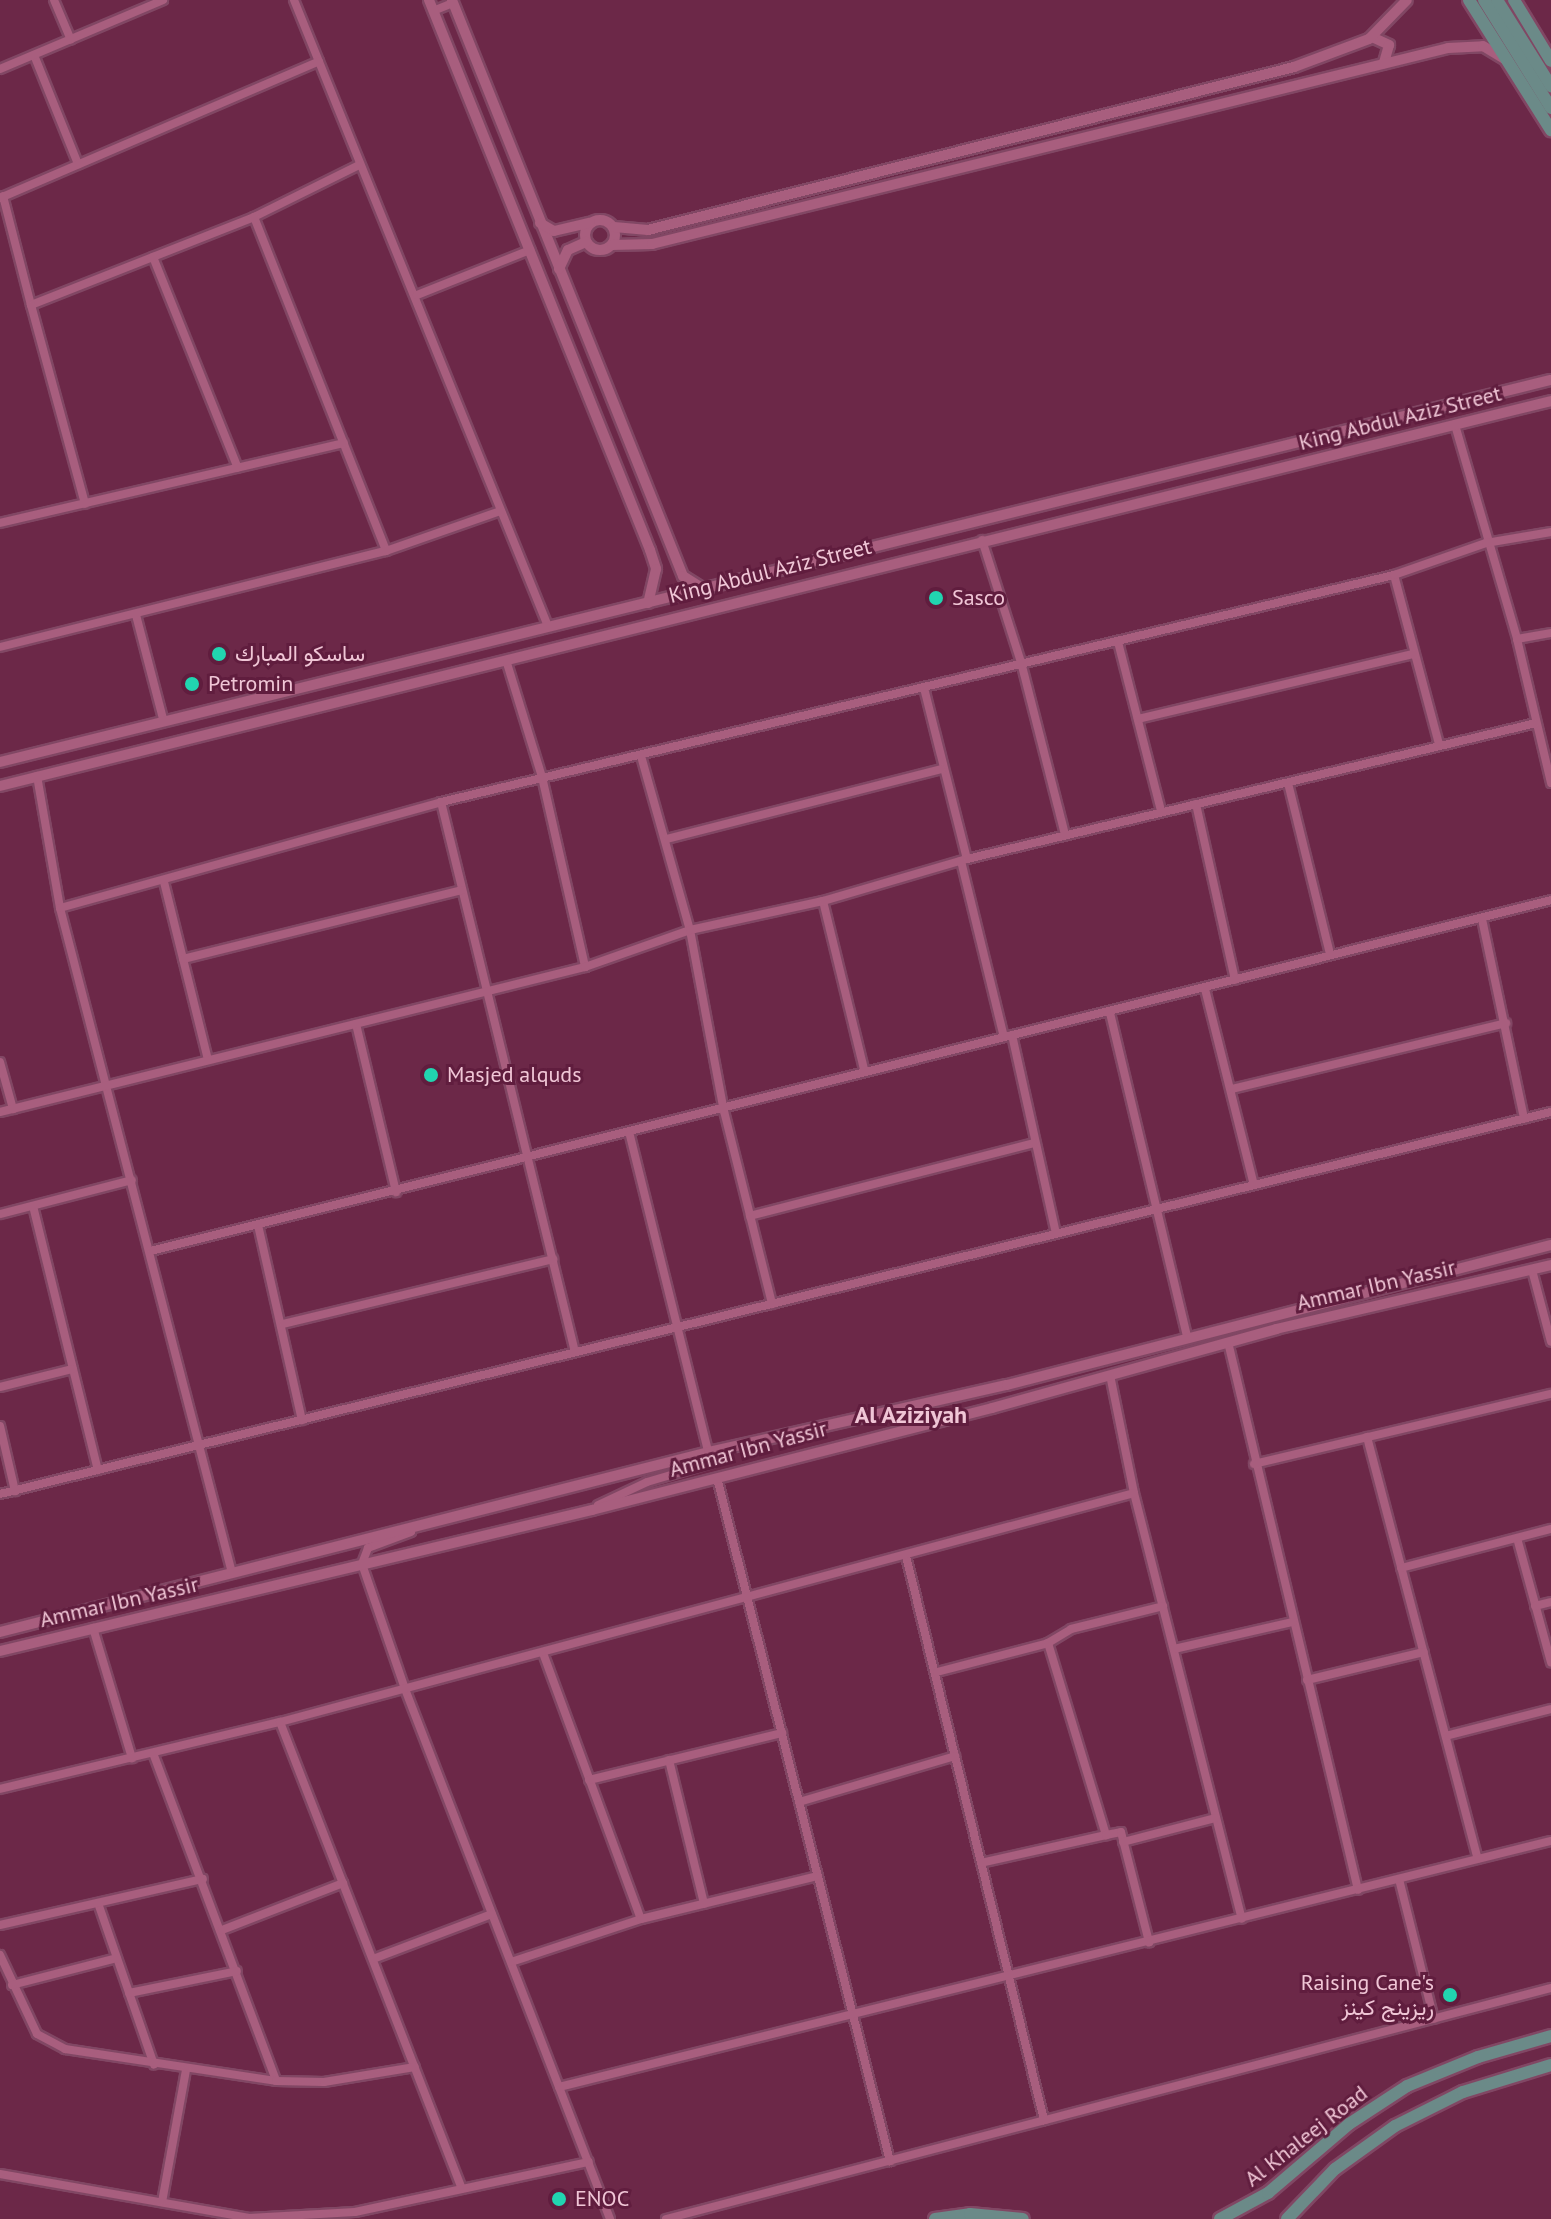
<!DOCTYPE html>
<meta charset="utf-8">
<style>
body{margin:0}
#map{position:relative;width:1551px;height:2219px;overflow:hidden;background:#6c2848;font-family:"PT Sans",Vazirmatn,sans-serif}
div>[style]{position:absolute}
.roads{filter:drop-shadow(2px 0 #814764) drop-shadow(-2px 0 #814764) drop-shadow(0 2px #814764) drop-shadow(0 -2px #814764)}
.minor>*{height:8px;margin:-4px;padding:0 4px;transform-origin:4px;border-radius:4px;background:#a85e7e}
.tertiary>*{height:10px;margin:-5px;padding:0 5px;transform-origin:5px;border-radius:5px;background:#a85e7e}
.tertiary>.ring{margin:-5px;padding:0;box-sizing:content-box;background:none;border:10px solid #a85e7e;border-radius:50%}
.primary>*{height:12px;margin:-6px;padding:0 6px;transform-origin:6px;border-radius:6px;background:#6b8a88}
.dots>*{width:22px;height:22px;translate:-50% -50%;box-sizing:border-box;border:4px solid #601d3e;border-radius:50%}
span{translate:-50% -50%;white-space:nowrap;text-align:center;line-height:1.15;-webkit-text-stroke:6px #601d3e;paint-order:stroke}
.street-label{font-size:22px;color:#f0c6d6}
.poi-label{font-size:22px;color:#f0c6d6}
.left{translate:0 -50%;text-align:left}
.right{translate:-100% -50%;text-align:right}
.neighbourhood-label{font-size:24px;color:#f0c6d6;font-weight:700}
</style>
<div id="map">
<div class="roads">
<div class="minor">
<i style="left:54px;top:0;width:43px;rotate:67deg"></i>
<i style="left:294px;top:0;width:676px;rotate:67.92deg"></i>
<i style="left:433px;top:11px;width:22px;rotate:-22deg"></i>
<i style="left:34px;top:55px;width:118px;rotate:68deg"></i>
<i style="left:0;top:69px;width:177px;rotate:-22.9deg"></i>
<i style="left:3px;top:196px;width:113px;rotate:75.6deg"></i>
<i style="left:31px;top:305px;width:240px;rotate:-21.5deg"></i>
<i style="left:254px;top:217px;width:117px;rotate:-26.3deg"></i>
<i style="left:0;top:198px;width:347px;rotate:-23.2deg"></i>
<i style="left:254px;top:217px;width:359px;rotate:68.4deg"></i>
<i style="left:153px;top:257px;width:227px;rotate:68.1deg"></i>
<i style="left:417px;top:295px;width:122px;rotate:-21.7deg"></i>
<i style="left:31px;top:305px;width:206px;rotate:74.8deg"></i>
<i style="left:1455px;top:425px;width:223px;rotate:73.8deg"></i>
<i style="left:1517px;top:639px;width:148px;rotate:76.7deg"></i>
<i style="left:0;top:523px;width:353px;rotate:-13.1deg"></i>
<i style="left:982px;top:540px;width:128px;rotate:72.3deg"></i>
<i style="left:1021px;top:662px;width:179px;rotate:75.7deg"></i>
<i style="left:1394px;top:575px;width:175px;rotate:75.1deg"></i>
<i style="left:136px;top:615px;width:107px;rotate:75.4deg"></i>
<i style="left:1517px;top:639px;width:35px;rotate:-10deg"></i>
<i style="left:1118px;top:642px;width:174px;rotate:75.7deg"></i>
<i style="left:0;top:647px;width:398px;rotate:-14deg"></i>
<i style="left:386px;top:551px;width:121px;rotate:-19.3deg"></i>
<i style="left:506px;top:660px;width:122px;rotate:72.9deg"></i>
<i style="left:542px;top:777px;width:195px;rotate:77.2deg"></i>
<i style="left:924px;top:688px;width:176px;rotate:75.9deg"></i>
<i style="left:1138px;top:719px;width:284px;rotate:-13.3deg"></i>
<i style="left:641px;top:756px;width:181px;rotate:74.3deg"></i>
<i style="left:690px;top:930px;width:184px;rotate:79.4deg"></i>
<i style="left:724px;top:1111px;width:199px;rotate:76deg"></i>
<i style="left:37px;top:776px;width:134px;rotate:80.1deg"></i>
<i style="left:60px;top:908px;width:687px;rotate:75.5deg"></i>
<i style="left:1288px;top:783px;width:176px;rotate:76.2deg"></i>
<i style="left:441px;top:802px;width:566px;rotate:76.31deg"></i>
<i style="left:1196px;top:804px;width:180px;rotate:77.5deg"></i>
<i style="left:667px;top:839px;width:283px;rotate:-14.3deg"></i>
<i style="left:961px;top:861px;width:181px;rotate:76.3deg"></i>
<i style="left:164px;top:882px;width:183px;rotate:76.1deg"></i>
<i style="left:823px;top:901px;width:173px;rotate:76.3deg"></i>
<i style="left:60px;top:908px;width:395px;rotate:-15.5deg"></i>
<i style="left:441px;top:802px;width:980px;rotate:-13.4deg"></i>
<i style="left:1394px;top:575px;width:97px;rotate:-19.2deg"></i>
<i style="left:1486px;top:543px;width:66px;rotate:-9.6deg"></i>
<i style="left:1482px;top:919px;width:204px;rotate:78.1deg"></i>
<i style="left:183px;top:959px;width:287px;rotate:-13.9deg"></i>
<i style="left:1205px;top:989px;width:199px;rotate:76deg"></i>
<i style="left:1110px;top:1013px;width:331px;rotate:76.6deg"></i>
<i style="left:356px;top:1024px;width:173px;rotate:76.6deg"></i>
<i style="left:1012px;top:1035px;width:203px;rotate:77.5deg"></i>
<i style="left:0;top:1062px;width:49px;rotate:74.5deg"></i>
<i style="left:1232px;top:1089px;width:282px;rotate:-13.5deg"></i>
<i style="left:0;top:1112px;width:603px;rotate:-13.92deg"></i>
<i style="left:585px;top:967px;width:111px;rotate:-19.4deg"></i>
<i style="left:690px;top:930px;width:136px;rotate:-12.3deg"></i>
<i style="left:823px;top:901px;width:150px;rotate:-16.3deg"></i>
<i style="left:967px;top:859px;width:585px;rotate:-13.44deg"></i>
<i style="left:33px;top:1206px;width:272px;rotate:76.2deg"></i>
<i style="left:0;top:1214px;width:136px;rotate:-14.4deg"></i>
<i style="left:750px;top:1216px;width:294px;rotate:-14.4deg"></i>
<i style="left:258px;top:1225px;width:200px;rotate:77.3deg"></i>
<i style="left:151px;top:1251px;width:1443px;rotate:-14.07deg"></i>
<i style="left:1532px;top:1270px;width:74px;rotate:75.2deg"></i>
<i style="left:283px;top:1324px;width:278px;rotate:-13.5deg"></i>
<i style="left:1228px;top:1342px;width:563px;rotate:76.65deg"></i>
<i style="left:1110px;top:1375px;width:120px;rotate:78.5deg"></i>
<i style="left:1134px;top:1493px;width:439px;rotate:75.8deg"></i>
<i style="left:0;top:1387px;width:75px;rotate:-13.9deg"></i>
<i style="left:0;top:1426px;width:67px;rotate:77deg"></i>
<i style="left:1367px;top:1437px;width:436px;rotate:75.3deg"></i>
<i style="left:1254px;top:1464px;width:305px;rotate:-13.3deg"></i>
<i style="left:717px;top:1478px;width:705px;rotate:75.79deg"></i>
<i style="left:0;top:1494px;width:1597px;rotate:-13.84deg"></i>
<i style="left:598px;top:1505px;width:54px;rotate:-25.1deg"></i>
<i style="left:647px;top:1482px;width:67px;rotate:-16.5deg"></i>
<i style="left:711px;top:1463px;width:338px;rotate:-103.9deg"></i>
<i style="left:411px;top:1532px;width:46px;rotate:159.6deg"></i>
<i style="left:368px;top:1548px;width:17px;rotate:111deg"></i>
<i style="left:362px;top:1564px;width:132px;rotate:71deg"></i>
<i style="left:405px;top:1689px;width:568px;rotate:68.85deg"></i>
<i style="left:1517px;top:1538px;width:129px;rotate:74.7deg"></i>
<i style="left:906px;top:1556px;width:581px;rotate:76.25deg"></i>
<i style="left:1401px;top:1568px;width:155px;rotate:-14.6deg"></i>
<i style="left:1535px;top:1606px;width:16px;rotate:-14deg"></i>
<i style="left:93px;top:1628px;width:136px;rotate:73.3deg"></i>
<i style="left:1048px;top:1643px;width:27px;rotate:-31deg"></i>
<i style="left:1071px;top:1629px;width:95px;rotate:-14deg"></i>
<i style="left:1174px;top:1649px;width:122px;rotate:-12.8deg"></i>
<i style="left:543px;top:1653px;width:283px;rotate:69.8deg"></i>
<i style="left:937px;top:1672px;width:115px;rotate:-14.6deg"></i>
<i style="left:1048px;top:1643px;width:201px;rotate:73.2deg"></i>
<i style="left:1106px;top:1835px;width:128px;rotate:167.4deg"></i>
<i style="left:1307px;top:1680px;width:120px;rotate:-13.5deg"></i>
<i style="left:280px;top:1722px;width:501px;rotate:68.71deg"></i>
<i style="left:1446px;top:1736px;width:108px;rotate:-14.4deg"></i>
<i style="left:153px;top:1753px;width:350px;rotate:69.4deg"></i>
<i style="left:669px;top:1760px;width:148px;rotate:76.3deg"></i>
<i style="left:589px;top:1780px;width:199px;rotate:-13.7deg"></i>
<i style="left:0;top:1789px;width:288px;rotate:-13.5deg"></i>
<i style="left:280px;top:1722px;width:884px;rotate:-15.01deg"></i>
<i style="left:799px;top:1802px;width:163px;rotate:-16.4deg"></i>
<i style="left:1106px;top:1835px;width:15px;rotate:-11deg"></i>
<i style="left:1121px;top:1832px;width:114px;rotate:75.7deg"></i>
<i style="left:1123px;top:1842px;width:96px;rotate:-14.5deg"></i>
<i style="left:1399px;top:1879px;width:144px;rotate:76deg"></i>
<i style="left:98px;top:1903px;width:171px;rotate:70.9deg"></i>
<i style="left:0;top:1925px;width:208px;rotate:-12.8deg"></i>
<i style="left:222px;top:1930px;width:130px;rotate:-21.2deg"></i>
<i style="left:0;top:1955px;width:87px;rotate:64.9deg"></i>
<i style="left:37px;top:2034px;width:32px;rotate:28deg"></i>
<i style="left:65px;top:2049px;width:213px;rotate:8.6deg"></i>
<i style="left:276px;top:2081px;width:48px;rotate:1.2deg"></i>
<i style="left:324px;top:2082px;width:92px;rotate:-9.4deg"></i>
<i style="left:373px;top:1959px;width:127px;rotate:-20.7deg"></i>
<i style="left:511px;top:1962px;width:137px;rotate:-18.3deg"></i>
<i style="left:641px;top:1919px;width:182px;rotate:-13.7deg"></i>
<i style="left:12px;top:1985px;width:108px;rotate:-14.4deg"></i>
<i style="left:129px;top:1993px;width:110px;rotate:-11.5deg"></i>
<i style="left:559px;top:2087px;width:1022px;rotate:-13.93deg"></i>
<i style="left:0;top:2174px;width:253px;rotate:10deg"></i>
<i style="left:249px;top:2218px;width:106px;rotate:-3.2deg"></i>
<i style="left:355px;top:2212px;width:239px;rotate:-12.1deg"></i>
<i style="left:162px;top:2202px;width:134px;rotate:-79.7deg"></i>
<i style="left:666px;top:2219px;width:915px;rotate:-14.63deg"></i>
</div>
<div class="tertiary">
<i style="left:429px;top:0;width:593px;rotate:68.11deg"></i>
<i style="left:650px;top:550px;width:20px;rotate:72deg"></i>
<i style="left:656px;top:569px;width:35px;rotate:103deg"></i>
<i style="left:452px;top:0;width:621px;rotate:68.15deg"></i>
<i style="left:683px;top:576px;width:22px;rotate:32deg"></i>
<i style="left:1372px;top:37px;width:19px;rotate:25deg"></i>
<i style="left:1389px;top:45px;width:19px;rotate:106deg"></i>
<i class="ring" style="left:585px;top:220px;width:20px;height:20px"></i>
<i style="left:540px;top:223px;width:16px;rotate:30deg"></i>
<i style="left:554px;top:231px;width:37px;rotate:-13deg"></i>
<i style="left:614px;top:227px;width:34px;rotate:5deg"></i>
<i style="left:648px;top:230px;width:666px;rotate:-14.16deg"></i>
<i style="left:1294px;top:67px;width:80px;rotate:-20.5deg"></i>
<i style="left:1369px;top:39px;width:54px;rotate:-45.7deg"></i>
<i style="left:612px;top:245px;width:40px;rotate:-1.4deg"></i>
<i style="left:652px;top:244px;width:820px;rotate:-13.83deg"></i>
<i style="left:1448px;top:48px;width:35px;rotate:-3deg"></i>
<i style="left:1483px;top:46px;width:27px;rotate:31deg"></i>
<i style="left:559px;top:269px;width:21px;rotate:-65deg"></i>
<i style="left:568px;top:250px;width:20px;rotate:-24deg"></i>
<i style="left:0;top:762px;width:1597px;rotate:-13.84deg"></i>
<i style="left:0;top:786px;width:1598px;rotate:-13.94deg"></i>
<i style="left:0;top:1632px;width:731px;rotate:-14.25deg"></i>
<i style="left:709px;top:1452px;width:305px;rotate:-12.7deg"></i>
<i style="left:1007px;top:1385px;width:562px;rotate:-14.43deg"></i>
<i style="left:0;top:1651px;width:609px;rotate:-13.4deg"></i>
<i style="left:592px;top:1510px;width:413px;rotate:-14.3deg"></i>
<i style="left:992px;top:1408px;width:295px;rotate:-15.5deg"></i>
<i style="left:1276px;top:1329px;width:282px;rotate:-13.1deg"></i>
</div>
<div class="primary">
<i style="left:1469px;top:0;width:154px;rotate:57.8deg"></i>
<i style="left:1484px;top:0;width:127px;rotate:58.2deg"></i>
<i style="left:1497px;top:0;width:102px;rotate:57.9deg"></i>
<i style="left:1514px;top:0;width:71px;rotate:58.8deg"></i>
<i style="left:935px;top:2219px;width:35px;rotate:-8deg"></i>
<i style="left:970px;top:2214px;width:53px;rotate:5.4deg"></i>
<i style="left:1220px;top:2219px;width:55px;rotate:-28.4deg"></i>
<i style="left:1268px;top:2193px;width:106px;rotate:-40.4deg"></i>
<i style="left:1349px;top:2124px;width:69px;rotate:-33.2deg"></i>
<i style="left:1407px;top:2086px;width:77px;rotate:-22.2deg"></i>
<i style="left:1478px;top:2057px;width:76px;rotate:-16deg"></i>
<i style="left:1287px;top:2219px;width:69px;rotate:-46.2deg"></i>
<i style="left:1335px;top:2169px;width:74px;rotate:-35.6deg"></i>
<i style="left:1395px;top:2126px;width:76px;rotate:-26.6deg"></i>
<i style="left:1463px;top:2092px;width:92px;rotate:-17.1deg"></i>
</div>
</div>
<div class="dots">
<i style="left:936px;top:598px;background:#21d5b0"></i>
<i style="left:219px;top:654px;background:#21d5b0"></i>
<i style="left:192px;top:684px;background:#21d5b0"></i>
<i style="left:431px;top:1075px;background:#21d5b0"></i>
<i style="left:1450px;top:1995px;background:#21d5b0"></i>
<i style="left:559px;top:2199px;background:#21d5b0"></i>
</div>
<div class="street-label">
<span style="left:1400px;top:418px;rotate:-14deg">King Abdul Aziz Street</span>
<span style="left:770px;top:571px;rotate:-14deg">King Abdul Aziz Street</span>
<span style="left:1376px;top:1285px;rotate:-13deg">Ammar Ibn Yassir</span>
<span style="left:748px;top:1449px;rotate:-15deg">Ammar Ibn Yassir</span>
<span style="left:119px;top:1602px;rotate:-13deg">Ammar Ibn Yassir</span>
<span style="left:1306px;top:2136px;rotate:-38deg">Al Khaleej Road</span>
</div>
<div class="poi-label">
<span class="left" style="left:952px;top:598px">Sasco</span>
<span class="left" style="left:235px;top:654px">ساسكو المبارك</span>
<span class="left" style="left:208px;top:684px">Petromin</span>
<span class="left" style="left:447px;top:1075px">Masjed alquds</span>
<span class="right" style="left:1434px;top:1995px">Raising Cane's<br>ريزينج كينز</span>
<span class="left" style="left:575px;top:2199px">ENOC</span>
</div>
<div class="neighbourhood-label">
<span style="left:911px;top:1415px">Al Aziziyah</span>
</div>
</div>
